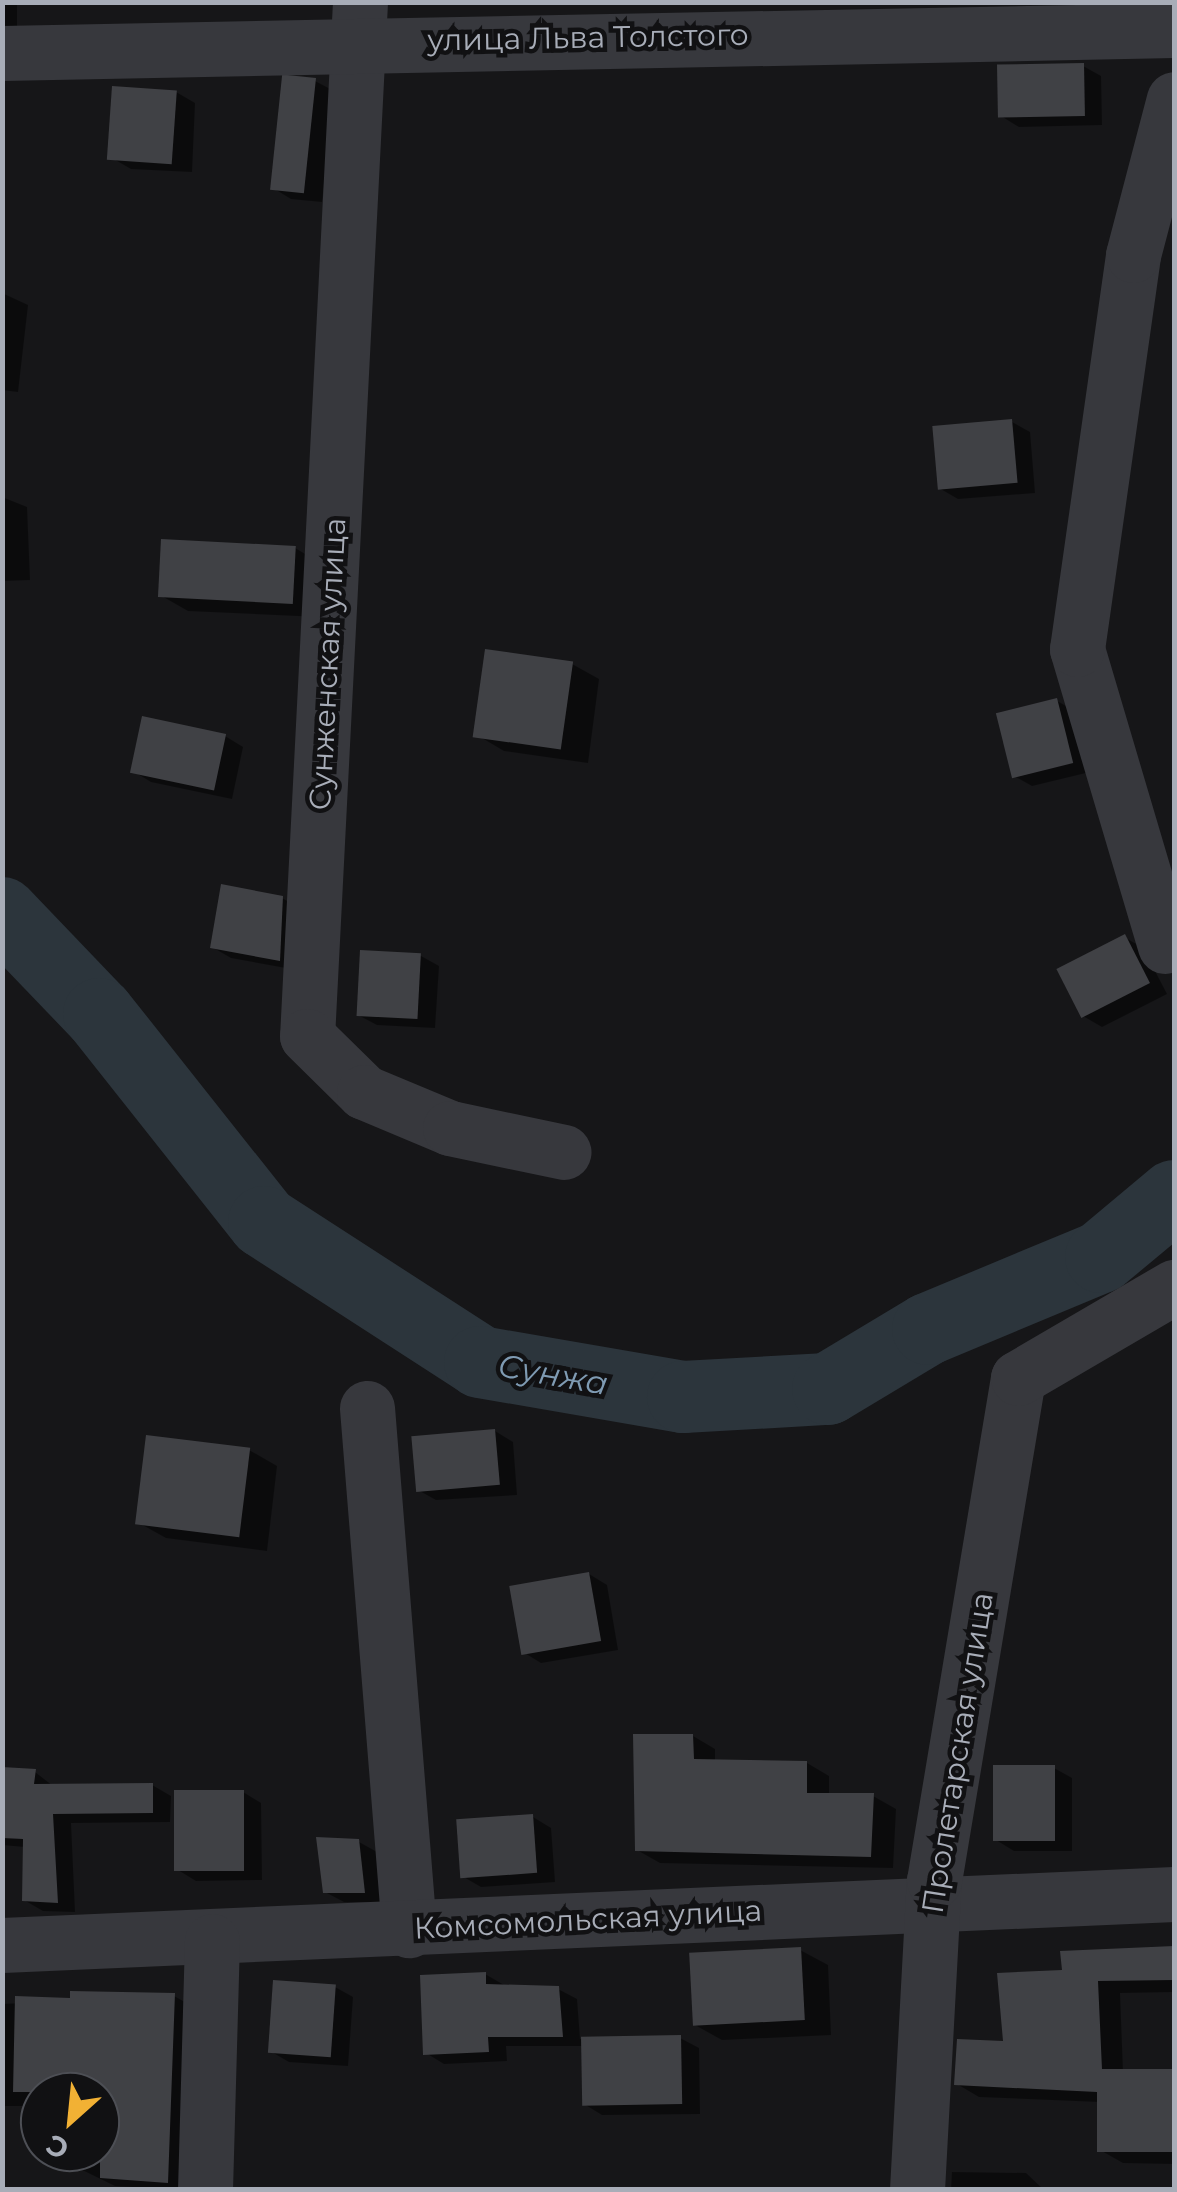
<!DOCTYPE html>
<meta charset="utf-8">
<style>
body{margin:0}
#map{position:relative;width:1177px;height:2192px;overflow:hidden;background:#161618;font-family:Montserrat,sans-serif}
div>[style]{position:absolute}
.shadow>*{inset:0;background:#0007;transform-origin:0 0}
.river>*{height:72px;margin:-36px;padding:0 36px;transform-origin:36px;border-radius:36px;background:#2c353c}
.building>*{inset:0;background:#404145;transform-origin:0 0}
.minor>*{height:55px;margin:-27.5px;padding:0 27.5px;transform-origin:27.5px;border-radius:27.5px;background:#37383d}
span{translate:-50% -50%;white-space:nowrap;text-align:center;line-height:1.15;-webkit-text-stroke:9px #111113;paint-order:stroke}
.street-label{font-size:30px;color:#a8adb8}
.water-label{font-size:32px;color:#7f9bb3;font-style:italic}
.frame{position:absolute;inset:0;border:5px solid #a8adb8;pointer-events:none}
.north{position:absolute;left:20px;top:2072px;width:100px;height:100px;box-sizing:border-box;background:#111113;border:2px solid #4d4f55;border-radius:50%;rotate:207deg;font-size:28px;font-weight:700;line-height:40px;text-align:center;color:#a8adb8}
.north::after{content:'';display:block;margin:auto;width:35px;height:45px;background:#f2b134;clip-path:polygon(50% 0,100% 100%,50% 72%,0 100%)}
</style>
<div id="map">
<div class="shadow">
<i style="left:2px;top:2px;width:15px;height:25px"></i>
<i style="clip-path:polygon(1083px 66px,1101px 76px,1102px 125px,1019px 127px,1001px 116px)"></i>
<i style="clip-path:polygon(315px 81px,334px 91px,322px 202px,291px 199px,273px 188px)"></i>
<i style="clip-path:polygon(176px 92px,195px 103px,192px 172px,131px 169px,112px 158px)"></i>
<i style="clip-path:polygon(2px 293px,28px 305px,18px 392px,2px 390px)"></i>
<i style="clip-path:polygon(1012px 422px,1030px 432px,1035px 493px,958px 499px,939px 488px)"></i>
<i style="clip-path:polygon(2px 497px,27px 507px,30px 580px,2px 581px)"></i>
<i style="clip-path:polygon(295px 548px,322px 564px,320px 617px,188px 611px,160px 595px)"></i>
<i style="clip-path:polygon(572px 664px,599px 679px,588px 763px,504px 751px,477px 735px)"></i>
<i style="clip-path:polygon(1057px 701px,1075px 711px,1090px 772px,1032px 786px,1014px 776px)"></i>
<i style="clip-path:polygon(225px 736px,243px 747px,232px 799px,151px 782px,133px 771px)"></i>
<i style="clip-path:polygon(282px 898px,301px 909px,297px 970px,231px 958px,212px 947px)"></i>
<i style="clip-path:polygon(1124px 937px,1143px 948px,1167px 994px,1102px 1027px,1083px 1016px)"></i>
<i style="clip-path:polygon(421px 956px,439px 966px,435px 1028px,377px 1025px,358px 1015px)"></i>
<i style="clip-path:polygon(495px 1431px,513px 1442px,517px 1495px,436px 1500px,418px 1490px)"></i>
<i style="clip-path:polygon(249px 1450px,277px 1466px,267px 1551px,166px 1538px,139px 1523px)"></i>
<i style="clip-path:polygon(589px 1574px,607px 1585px,618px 1650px,541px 1663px,523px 1652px)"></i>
<i style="clip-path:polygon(693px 1736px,715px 1749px,715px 1762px,807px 1763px,829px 1776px,829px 1796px,873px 1796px,896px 1809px,893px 1868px,660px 1863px,637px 1850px)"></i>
<i style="clip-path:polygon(1054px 1768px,1072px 1778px,1072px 1851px,1014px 1851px,996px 1840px)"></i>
<i style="clip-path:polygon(2px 1769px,35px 1772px,53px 1786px,152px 1785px,171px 1796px,170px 1822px,71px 1823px,75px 1912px,43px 1911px,24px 1900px,25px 1847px,2px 1845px)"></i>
<i style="clip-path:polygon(243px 1792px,261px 1803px,262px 1880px,196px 1881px,178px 1870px)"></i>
<i style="clip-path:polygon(533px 1817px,551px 1828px,555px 1882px,481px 1887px,462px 1876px)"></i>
<i style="clip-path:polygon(359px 1842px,377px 1852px,383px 1902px,344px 1902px,325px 1892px)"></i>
<i style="clip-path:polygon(1174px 1949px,1174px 1992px,1120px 1993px,1123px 2072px,1174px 2072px,1174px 2164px,1123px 2163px,1100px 2150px,1100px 2102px,979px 2097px,957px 2084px,1006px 2044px,1065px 1972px,1063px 1953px)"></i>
<i style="clip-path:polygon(800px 1950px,828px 1965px,831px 2035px,722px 2040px,695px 2025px)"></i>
<i style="clip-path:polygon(485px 1974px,504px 1985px,558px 1989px,577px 1999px,580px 2039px,680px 2038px,699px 2048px,700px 2114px,602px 2115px,584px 2104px,583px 2046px,506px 2046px,507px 2061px,444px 2064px,426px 2053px)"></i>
<i style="clip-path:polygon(335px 1987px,353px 1997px,348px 2066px,289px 2062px,270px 2051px)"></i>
<i style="clip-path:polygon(174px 1996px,192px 2006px,186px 2190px,115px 2186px,68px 2163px,68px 2152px,100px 2152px,100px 2092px,40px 2092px,40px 2106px,2px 2106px,2px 2004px)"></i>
<i style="clip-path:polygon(952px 2172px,1026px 2173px,1044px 2190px,951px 2190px)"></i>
</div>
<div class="river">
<i style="left:2px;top:913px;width:140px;rotate:46.2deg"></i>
<i style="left:99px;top:1014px;width:265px;rotate:51.6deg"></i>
<i style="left:264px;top:1222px;width:257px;rotate:32.9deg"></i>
<i style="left:480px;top:1362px;width:206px;rotate:9.8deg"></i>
<i style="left:683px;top:1397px;width:145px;rotate:-3.2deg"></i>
<i style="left:828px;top:1389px;width:117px;rotate:-31deg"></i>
<i style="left:928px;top:1329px;width:187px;rotate:-22.6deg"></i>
<i style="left:1101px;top:1257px;width:95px;rotate:-39.9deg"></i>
</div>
<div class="building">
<i style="left:1084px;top:63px;width:53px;height:87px;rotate:89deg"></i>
<i style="left:316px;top:78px;width:116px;height:34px;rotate:96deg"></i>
<i style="left:112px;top:86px;width:65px;height:74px;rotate:4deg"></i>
<i style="left:1012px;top:419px;width:64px;height:80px;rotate:85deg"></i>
<i style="left:161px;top:539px;width:135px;height:58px;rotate:3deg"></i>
<i style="left:485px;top:649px;width:89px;height:89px;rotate:8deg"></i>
<i style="left:1057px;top:698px;width:67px;height:63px;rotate:76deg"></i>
<i style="left:142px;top:716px;width:86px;height:58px;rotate:12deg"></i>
<i style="clip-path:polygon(221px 884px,283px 896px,280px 961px,210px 948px)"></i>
<i style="left:1125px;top:934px;width:55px;height:77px;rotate:63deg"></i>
<i style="left:360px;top:950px;width:61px;height:66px;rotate:3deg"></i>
<i style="left:495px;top:1429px;width:56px;height:84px;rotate:85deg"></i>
<i style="left:146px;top:1435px;width:105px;height:90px;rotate:7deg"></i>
<i style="left:589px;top:1572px;width:70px;height:81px;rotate:80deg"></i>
<i style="clip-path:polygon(633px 1734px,693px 1734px,694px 1759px,807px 1761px,807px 1793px,874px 1793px,871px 1857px,635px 1851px)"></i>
<i style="left:993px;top:1765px;width:62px;height:76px"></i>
<i style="clip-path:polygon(2px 1767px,36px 1769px,34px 1784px,153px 1783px,153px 1813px,53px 1814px,58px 1903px,22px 1901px,23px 1839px,2px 1838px)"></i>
<i style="left:244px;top:1790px;width:81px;height:70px;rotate:90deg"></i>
<i style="left:533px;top:1814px;width:59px;height:77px;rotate:86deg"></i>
<i style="clip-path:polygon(316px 1837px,359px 1839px,365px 1893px,323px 1893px)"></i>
<i style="clip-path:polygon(1174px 1946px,1174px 1980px,1098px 1981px,1102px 2069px,1174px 2069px,1174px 2152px,1097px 2152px,1097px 2092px,954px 2085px,957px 2039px,1003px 2041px,997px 1973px,1062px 1970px,1060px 1951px)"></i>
<i style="left:801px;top:1947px;width:73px;height:112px;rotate:87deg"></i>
<i style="clip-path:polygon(486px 1972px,486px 1984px,559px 1986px,563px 2037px,488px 2037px,489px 2052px,423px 2055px,420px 1975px)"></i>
<i style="left:273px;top:1980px;width:63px;height:73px;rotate:4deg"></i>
<i style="clip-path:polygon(70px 1991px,175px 1993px,168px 2183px,100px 2178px,100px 2092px,13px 2092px,15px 1996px,70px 1998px)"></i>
<i style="left:681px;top:2035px;width:69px;height:100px;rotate:89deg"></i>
</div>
<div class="minor">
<i style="left:360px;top:2px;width:1035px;rotate:92.93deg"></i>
<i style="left:307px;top:1036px;width:80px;rotate:44.5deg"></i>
<i style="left:364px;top:1092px;width:93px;rotate:22.7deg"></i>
<i style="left:450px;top:1128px;width:116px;rotate:11.9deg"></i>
<i style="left:2px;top:53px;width:1172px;rotate:-1.12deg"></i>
<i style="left:1165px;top:946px;width:310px;rotate:-106.5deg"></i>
<i style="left:1077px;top:649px;width:398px;rotate:-81.9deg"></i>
<i style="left:1133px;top:255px;width:161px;rotate:-75.3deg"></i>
<i style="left:367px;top:1408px;width:524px;rotate:85.4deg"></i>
<i style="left:2px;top:1945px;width:1173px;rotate:-2.49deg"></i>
<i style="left:205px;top:2190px;width:249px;rotate:-88.4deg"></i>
<i style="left:917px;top:2190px;width:309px;rotate:-86.9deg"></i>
<i style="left:934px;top:1881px;width:510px;rotate:-80.52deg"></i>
<i style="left:1018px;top:1378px;width:181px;rotate:-30.3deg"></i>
</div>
<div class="street-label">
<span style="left:588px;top:38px;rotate:-1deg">улица Льва Толстого</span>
<span style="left:328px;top:664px;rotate:-87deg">Сунженская улица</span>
<span style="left:958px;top:1753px;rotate:-81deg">Пролетарская улица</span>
<span style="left:588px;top:1920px;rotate:-3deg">Комсомольская улица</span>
</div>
<div class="water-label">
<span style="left:553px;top:1375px;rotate:10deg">Сунжа</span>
</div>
<div class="frame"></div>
<div class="north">С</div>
</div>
